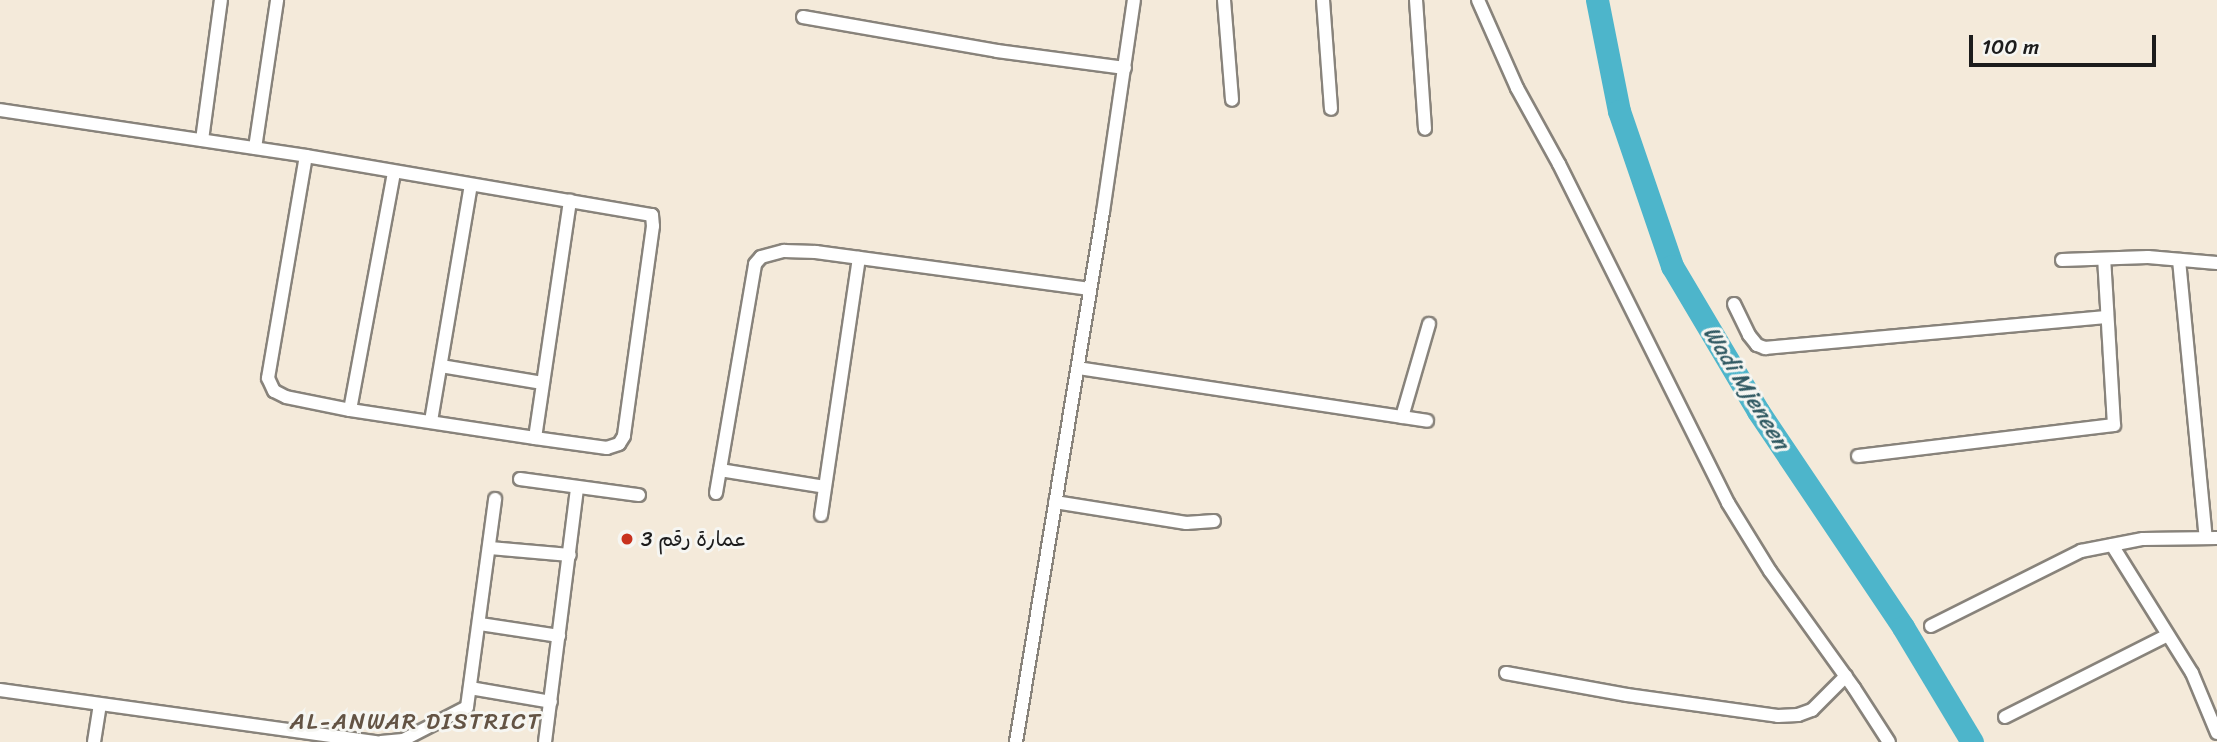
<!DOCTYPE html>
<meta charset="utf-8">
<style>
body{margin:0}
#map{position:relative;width:2217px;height:742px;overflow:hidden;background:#f4eada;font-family:Sriracha,"Playpen Sans Arabic",sans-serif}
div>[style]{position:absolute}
.river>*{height:23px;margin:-11.5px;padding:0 11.5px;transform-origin:11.5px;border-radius:11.5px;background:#4db5cb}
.roads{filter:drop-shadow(2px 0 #88837b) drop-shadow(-2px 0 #88837b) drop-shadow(0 2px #88837b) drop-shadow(0 -2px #88837b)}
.street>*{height:12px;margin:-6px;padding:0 6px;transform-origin:6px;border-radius:6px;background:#fff}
.dots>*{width:19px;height:19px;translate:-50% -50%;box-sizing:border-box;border:4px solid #f6f6f2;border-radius:50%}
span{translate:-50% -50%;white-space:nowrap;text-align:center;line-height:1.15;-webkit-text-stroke:6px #f6f6f2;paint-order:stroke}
.poi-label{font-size:21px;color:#1c1c1c}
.left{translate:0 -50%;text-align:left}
.water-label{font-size:23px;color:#305962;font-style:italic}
.neighbourhood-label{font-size:23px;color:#635344;letter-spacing:2px}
.scale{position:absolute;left:1969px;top:35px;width:187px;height:32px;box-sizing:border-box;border:4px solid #1c1c1c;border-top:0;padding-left:9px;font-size:21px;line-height:24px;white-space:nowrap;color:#1c1c1c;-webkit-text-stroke:5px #f6f6f2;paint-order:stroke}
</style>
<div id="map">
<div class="river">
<i style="left:1597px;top:0;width:113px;rotate:78.8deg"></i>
<i style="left:1619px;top:111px;width:164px;rotate:71.1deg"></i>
<i style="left:1672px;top:266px;width:169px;rotate:59.3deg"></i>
<i style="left:1758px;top:411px;width:260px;rotate:56.1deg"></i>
<i style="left:1903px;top:627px;width:134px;rotate:59deg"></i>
</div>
<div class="roads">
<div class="street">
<i style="left:1224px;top:0;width:100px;rotate:85.4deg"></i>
<i style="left:1323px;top:0;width:109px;rotate:85.8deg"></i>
<i style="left:1416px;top:0;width:129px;rotate:86deg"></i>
<i style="left:1478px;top:0;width:96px;rotate:66.1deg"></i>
<i style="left:1517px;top:88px;width:87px;rotate:61.1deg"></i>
<i style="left:1559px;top:164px;width:379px;rotate:63.5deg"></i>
<i style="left:1728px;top:503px;width:80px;rotate:58.3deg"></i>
<i style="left:1770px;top:571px;width:144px;rotate:54.3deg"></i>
<i style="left:1854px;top:688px;width:64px;rotate:57.1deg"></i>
<i style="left:803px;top:17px;width:197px;rotate:9.9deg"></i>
<i style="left:997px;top:51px;width:129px;rotate:7.6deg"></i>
<i style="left:0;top:110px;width:309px;rotate:8.5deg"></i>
<i style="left:306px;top:156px;width:351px;rotate:9.7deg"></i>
<i style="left:652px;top:215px;width:11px;rotate:85deg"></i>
<i style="left:653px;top:226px;width:212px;rotate:97.9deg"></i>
<i style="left:624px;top:436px;width:9px;rotate:122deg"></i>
<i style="left:619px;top:444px;width:13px;rotate:162deg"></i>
<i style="left:607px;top:448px;width:73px;rotate:-172.1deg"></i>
<i style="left:535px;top:438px;width:187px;rotate:-171.4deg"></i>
<i style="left:350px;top:410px;width:65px;rotate:-168.5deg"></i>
<i style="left:286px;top:397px;width:13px;rotate:-153deg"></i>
<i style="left:274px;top:391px;width:14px;rotate:-115deg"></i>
<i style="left:268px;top:378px;width:225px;rotate:-80.3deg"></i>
<i style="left:202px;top:140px;width:141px;rotate:-82.3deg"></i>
<i style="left:255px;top:148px;width:150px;rotate:-81.5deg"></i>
<i style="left:2062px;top:260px;width:86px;rotate:-2deg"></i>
<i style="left:2148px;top:257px;width:69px;rotate:5deg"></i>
<i style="left:2179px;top:260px;width:279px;rotate:84.5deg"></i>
<i style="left:1734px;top:304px;width:34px;rotate:64deg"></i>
<i style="left:1749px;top:335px;width:13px;rotate:51deg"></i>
<i style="left:1757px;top:345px;width:9px;rotate:21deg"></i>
<i style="left:1765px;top:348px;width:342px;rotate:-5.2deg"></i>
<i style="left:441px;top:366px;width:103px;rotate:9.5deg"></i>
<i style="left:1078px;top:368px;width:353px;rotate:8.6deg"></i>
<i style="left:350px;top:410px;width:242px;rotate:-79.5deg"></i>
<i style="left:1402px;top:417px;width:97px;rotate:-73.8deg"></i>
<i style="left:431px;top:421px;width:239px;rotate:-80.4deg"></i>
<i style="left:535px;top:438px;width:240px;rotate:-81.6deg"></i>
<i style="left:1858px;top:456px;width:258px;rotate:-6.9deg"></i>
<i style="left:2114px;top:425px;width:166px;rotate:-93.4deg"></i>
<i style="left:720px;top:470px;width:106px;rotate:9.2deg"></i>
<i style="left:520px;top:479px;width:120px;rotate:7.7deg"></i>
<i style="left:716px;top:493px;width:232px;rotate:-80.3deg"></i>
<i style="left:755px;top:264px;width:9px;rotate:-49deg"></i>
<i style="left:761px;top:257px;width:24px;rotate:-15deg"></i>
<i style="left:784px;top:251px;width:32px;rotate:2deg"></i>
<i style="left:816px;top:252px;width:276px;rotate:7.7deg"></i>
<i style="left:1055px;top:502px;width:133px;rotate:9.1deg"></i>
<i style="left:1186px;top:523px;width:28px;rotate:-4deg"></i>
<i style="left:821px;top:515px;width:260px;rotate:-81.6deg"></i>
<i style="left:2112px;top:545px;width:151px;rotate:58deg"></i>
<i style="left:2192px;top:673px;width:65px;rotate:67.4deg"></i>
<i style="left:490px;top:548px;width:80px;rotate:5deg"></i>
<i style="left:480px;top:624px;width:80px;rotate:8.6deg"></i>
<i style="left:1931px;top:626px;width:168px;rotate:-26.6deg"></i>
<i style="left:2081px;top:551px;width:63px;rotate:-11deg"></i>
<i style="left:2143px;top:539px;width:74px;rotate:-0.8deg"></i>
<i style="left:1506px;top:673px;width:123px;rotate:10.3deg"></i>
<i style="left:1627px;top:695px;width:152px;rotate:7.9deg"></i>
<i style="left:1778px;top:716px;width:20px;rotate:-3deg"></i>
<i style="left:1798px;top:715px;width:15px;rotate:-20deg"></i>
<i style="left:1812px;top:710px;width:48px;rotate:-45deg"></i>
<i style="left:470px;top:688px;width:82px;rotate:9.8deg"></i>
<i style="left:0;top:690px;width:380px;rotate:7.9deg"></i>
<i style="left:2005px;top:717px;width:182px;rotate:-26.7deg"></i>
<i style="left:94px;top:742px;width:37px;rotate:-81deg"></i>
<i style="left:381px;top:742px;width:22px;rotate:-5deg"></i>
<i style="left:403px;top:740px;width:72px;rotate:-27.3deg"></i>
<i style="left:467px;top:707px;width:210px;rotate:-82.3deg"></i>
<i style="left:545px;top:742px;width:257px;rotate:-82.8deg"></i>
<i style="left:1016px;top:742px;width:537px;rotate:-80.68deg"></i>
<i style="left:1103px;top:212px;width:214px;rotate:-81.7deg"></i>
</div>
</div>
<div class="dots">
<i style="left:627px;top:539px;background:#c8321e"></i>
</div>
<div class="poi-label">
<span class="left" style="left:641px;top:539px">عمارة رقم 3</span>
</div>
<div class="water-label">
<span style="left:1746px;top:388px;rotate:58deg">Wadi Mjeneen</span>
</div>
<div class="neighbourhood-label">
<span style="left:416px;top:722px">AL-ANWAR DISTRICT</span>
</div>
<div class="scale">100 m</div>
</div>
